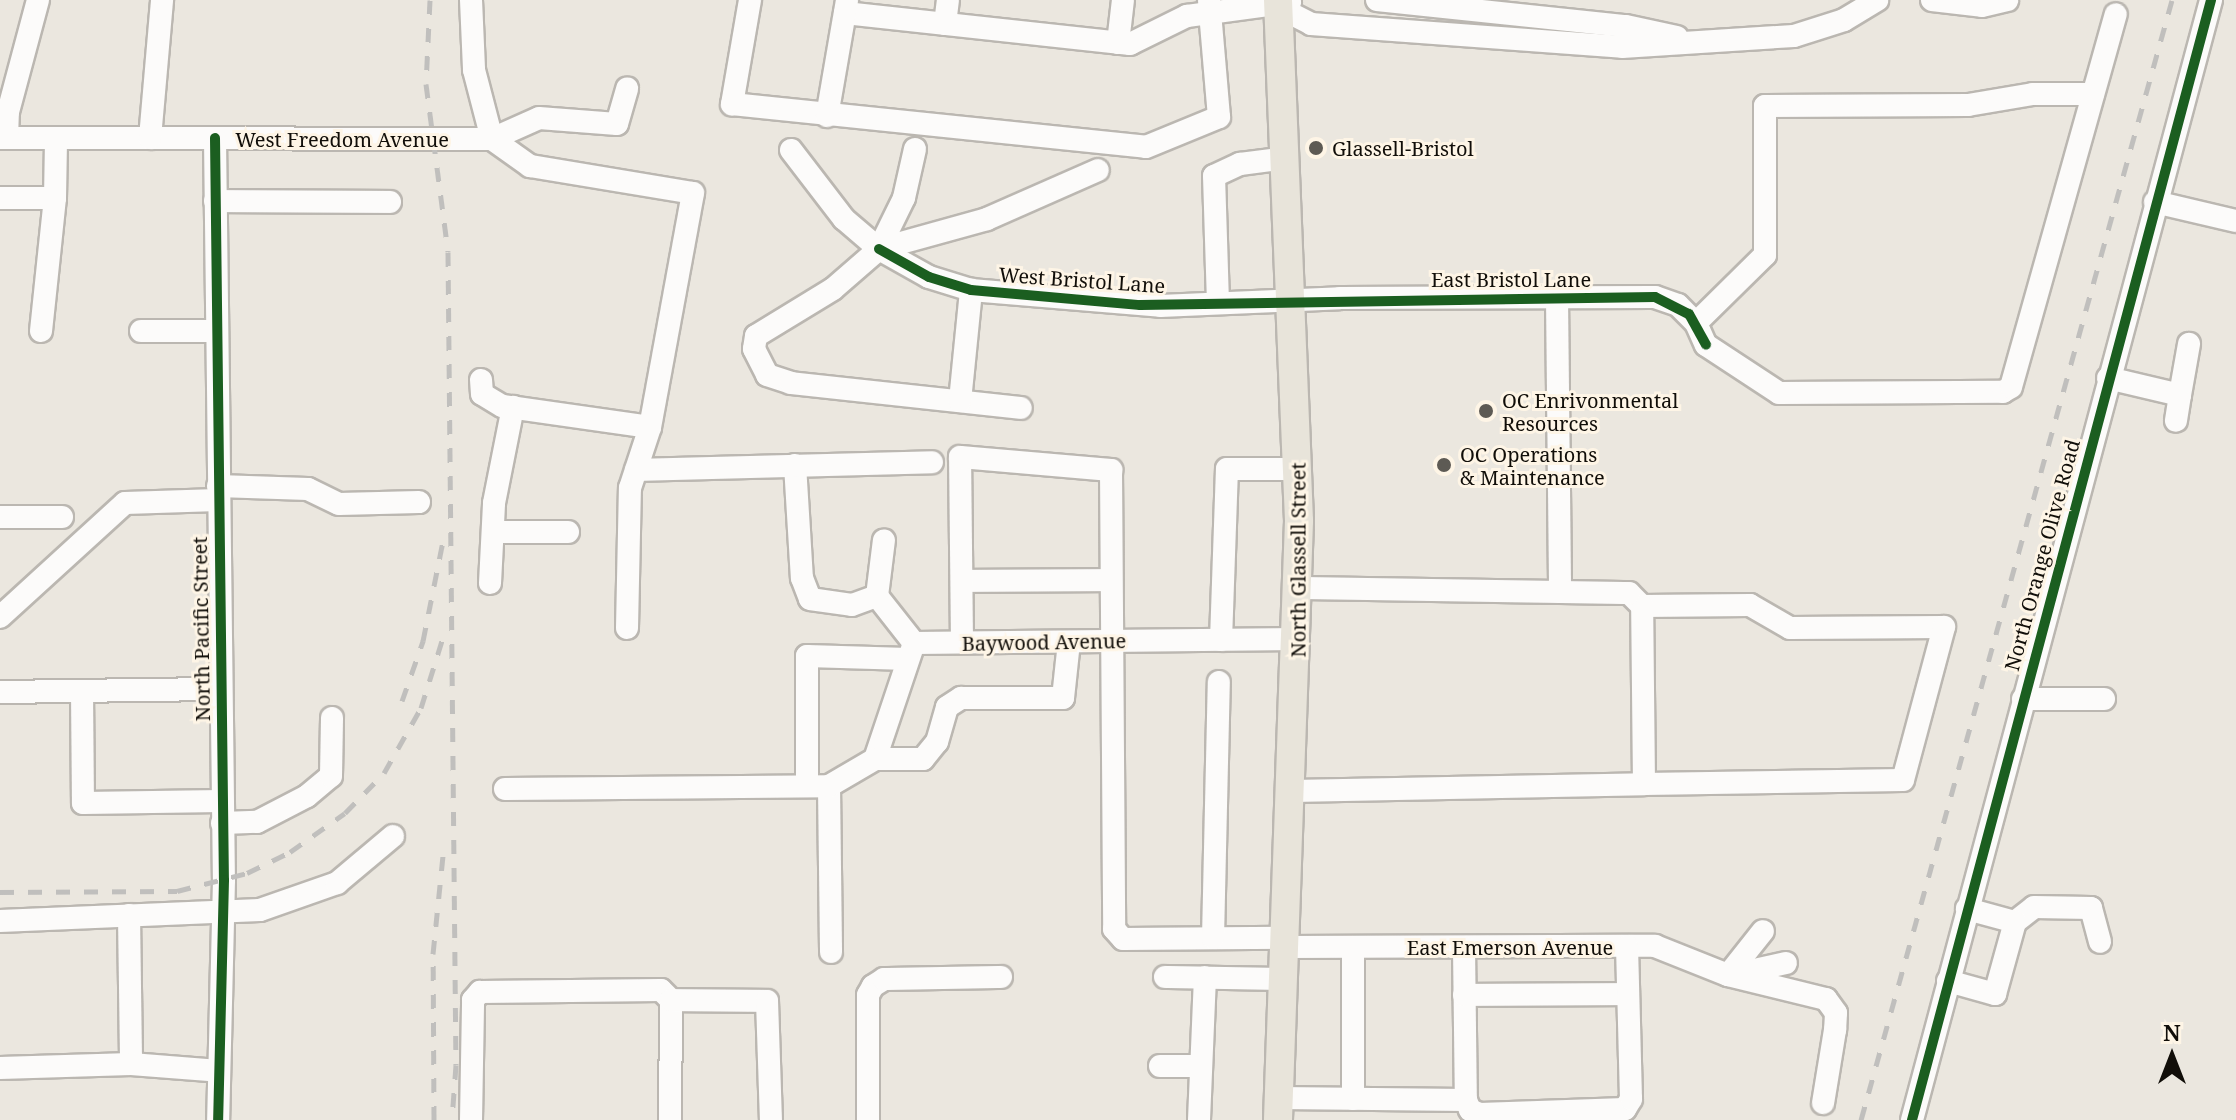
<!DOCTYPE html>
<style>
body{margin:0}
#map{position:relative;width:2236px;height:1120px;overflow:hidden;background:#ebe7df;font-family:"Noto Serif",serif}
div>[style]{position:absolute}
.roads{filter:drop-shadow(2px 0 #bbb7b1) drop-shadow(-2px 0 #bbb7b1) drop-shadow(0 2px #bbb7b1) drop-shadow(0 -2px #bbb7b1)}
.minor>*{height:22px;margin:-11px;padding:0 11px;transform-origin:11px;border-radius:11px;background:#fcfbfa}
.major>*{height:28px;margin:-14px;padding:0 14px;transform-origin:14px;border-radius:14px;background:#e8e4da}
.rail>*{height:5px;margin-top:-2.5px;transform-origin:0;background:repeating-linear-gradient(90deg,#c0bfbd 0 14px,transparent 0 28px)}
.cycleway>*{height:10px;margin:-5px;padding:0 5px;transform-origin:5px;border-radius:5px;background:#1b5e20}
.dots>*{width:22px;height:22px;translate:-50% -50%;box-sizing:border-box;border:4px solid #fef5e6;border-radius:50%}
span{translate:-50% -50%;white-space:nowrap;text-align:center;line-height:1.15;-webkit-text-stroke:6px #fef5e6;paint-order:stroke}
.street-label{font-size:20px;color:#110e09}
.poi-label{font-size:20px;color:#110e09}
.left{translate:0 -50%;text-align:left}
.north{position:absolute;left:2132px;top:1016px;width:80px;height:80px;-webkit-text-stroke:6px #fef5e6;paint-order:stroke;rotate:0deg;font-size:22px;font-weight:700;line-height:32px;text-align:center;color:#110e09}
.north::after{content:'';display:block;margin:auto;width:28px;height:36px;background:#110e09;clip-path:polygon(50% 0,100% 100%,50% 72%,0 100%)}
</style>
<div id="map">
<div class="roads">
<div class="minor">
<div style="left:471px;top:0;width:70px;rotate:87.5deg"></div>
<div style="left:474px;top:70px;width:71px;rotate:75.4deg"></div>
<div style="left:492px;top:139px;width:47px;rotate:35.4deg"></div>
<div style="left:530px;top:166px;width:165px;rotate:9.4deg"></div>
<div style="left:693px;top:193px;width:238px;rotate:100.4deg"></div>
<div style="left:650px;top:427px;width:149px;rotate:-171.9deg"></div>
<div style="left:502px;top:406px;width:23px;rotate:-149deg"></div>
<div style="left:482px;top:394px;width:14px;rotate:-94deg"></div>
<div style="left:750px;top:0;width:106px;rotate:99.8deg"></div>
<div style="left:732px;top:104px;width:416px;rotate:5.9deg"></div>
<div style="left:1146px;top:147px;width:79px;rotate:-22.3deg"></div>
<div style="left:1219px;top:117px;width:117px;rotate:-94.9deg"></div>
<div style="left:1377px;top:0;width:250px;rotate:6deg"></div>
<div style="left:1626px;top:26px;width:52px;rotate:12.2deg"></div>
<div style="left:1932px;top:0;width:50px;rotate:6.8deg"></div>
<div style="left:1982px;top:6px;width:26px;rotate:-13deg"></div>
<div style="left:1278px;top:7px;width:37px;rotate:27deg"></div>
<div style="left:1311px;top:24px;width:312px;rotate:4.2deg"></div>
<div style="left:1622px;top:47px;width:172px;rotate:-3.7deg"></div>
<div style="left:1794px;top:36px;width:52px;rotate:-17.7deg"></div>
<div style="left:1844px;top:20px;width:39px;rotate:-31deg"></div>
<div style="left:845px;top:13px;width:287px;rotate:6.2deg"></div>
<div style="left:1130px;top:44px;width:64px;rotate:-26.2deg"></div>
<div style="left:1187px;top:16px;width:104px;rotate:-7.7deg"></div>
<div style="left:945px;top:24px;width:24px;rotate:-83deg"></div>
<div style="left:1118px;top:43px;width:43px;rotate:-83.4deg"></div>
<div style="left:827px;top:116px;width:118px;rotate:-80.2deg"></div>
<div style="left:0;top:138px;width:492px;rotate:0.1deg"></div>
<div style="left:492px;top:139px;width:51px;rotate:-24.1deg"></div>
<div style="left:539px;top:118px;width:78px;rotate:4.4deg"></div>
<div style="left:617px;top:124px;width:37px;rotate:-74deg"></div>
<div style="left:7px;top:138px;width:26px;rotate:-88deg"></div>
<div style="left:8px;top:112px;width:116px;rotate:-75deg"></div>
<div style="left:150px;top:138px;width:139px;rotate:-85deg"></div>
<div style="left:215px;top:138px;width:742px;rotate:89.31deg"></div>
<div style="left:224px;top:880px;width:240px;rotate:91.4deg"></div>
<div style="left:915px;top:149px;width:50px;rotate:102.7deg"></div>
<div style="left:904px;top:198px;width:57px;rotate:116.1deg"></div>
<div style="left:879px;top:249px;width:61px;rotate:139deg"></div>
<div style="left:833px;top:289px;width:90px;rotate:148.6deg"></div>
<div style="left:756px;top:336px;width:13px;rotate:99deg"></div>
<div style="left:754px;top:349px;width:29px;rotate:63deg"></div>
<div style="left:767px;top:375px;width:25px;rotate:18deg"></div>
<div style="left:791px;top:383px;width:231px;rotate:6.2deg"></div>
<div style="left:791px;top:150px;width:87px;rotate:52.5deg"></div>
<div style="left:844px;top:219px;width:46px;rotate:40.6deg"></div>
<div style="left:879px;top:249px;width:57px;rotate:29.2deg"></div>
<div style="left:929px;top:277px;width:44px;rotate:17.2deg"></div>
<div style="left:971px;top:290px;width:190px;rotate:4.8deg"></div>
<div style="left:1160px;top:306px;width:180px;rotate:-2.5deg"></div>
<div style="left:1340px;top:298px;width:315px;rotate:-0.2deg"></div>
<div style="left:1655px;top:297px;width:24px;rotate:19deg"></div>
<div style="left:1678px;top:305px;width:25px;rotate:45deg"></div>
<div style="left:1696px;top:323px;width:24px;rotate:66deg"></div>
<div style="left:1706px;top:345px;width:87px;rotate:33.3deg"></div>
<div style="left:1779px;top:393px;width:224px;rotate:-0.3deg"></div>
<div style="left:2003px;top:392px;width:9px;rotate:-32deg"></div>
<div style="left:2011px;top:387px;width:387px;rotate:-74.3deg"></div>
<div style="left:0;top:198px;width:55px"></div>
<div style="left:55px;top:198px;width:60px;rotate:-89deg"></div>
<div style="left:215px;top:201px;width:175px;rotate:0.3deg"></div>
<div style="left:2155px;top:202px;width:83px;rotate:13.2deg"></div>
<div style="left:879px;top:249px;width:112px;rotate:-15.5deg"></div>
<div style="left:987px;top:219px;width:121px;rotate:-23.8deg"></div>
<div style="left:1557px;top:297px;width:295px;rotate:89.4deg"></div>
<div style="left:1218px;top:303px;width:127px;rotate:-91.8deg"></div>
<div style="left:1214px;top:176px;width:29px;rotate:-25deg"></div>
<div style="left:1240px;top:164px;width:46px;rotate:-7.4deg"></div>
<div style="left:1696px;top:323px;width:97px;rotate:-44.6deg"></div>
<div style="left:1765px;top:255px;width:149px;rotate:-90deg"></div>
<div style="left:1765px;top:106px;width:203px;rotate:-0.3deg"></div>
<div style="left:1968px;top:105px;width:66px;rotate:-9.6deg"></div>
<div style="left:2033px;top:94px;width:60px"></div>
<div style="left:41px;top:331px;width:134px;rotate:-84deg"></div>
<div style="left:141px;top:331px;width:75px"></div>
<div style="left:2108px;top:378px;width:74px;rotate:13.3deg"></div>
<div style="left:2180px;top:395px;width:26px;rotate:99deg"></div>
<div style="left:2180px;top:395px;width:52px;rotate:-80deg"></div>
<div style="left:960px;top:401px;width:112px;rotate:-84.3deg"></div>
<div style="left:795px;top:465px;width:113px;rotate:86.5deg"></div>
<div style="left:802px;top:578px;width:22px;rotate:69deg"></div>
<div style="left:810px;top:599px;width:42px;rotate:8.1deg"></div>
<div style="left:852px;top:605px;width:27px;rotate:-20deg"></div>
<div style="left:877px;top:596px;width:56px;rotate:-82.9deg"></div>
<div style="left:636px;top:470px;width:296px;rotate:-1.5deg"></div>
<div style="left:218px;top:486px;width:90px;rotate:1.9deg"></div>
<div style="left:308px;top:489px;width:34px;rotate:26deg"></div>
<div style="left:339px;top:504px;width:80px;rotate:-1.4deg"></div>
<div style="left:0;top:517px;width:62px"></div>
<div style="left:493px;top:532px;width:75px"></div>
<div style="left:962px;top:581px;width:149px;rotate:-0.4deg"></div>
<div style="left:490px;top:583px;width:80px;rotate:-87.1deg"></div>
<div style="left:494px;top:503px;width:98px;rotate:-78.8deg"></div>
<div style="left:877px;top:596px;width:60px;rotate:51.8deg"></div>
<div style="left:1642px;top:606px;width:108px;rotate:-0.5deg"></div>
<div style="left:1750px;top:605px;width:46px;rotate:29.9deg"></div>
<div style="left:1790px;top:628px;width:154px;rotate:-0.4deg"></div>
<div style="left:1944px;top:627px;width:158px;rotate:105deg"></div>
<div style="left:1903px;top:780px;width:259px;rotate:179.1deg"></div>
<div style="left:0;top:617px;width:169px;rotate:-42.4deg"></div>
<div style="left:125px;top:503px;width:93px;rotate:-1.8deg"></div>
<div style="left:627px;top:628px;width:140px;rotate:-88.8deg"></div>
<div style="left:630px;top:488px;width:64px;rotate:-71.8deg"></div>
<div style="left:1221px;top:640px;width:171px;rotate:-88deg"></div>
<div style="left:1227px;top:469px;width:71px"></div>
<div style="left:962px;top:642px;width:185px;rotate:-90.6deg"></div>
<div style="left:960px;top:457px;width:152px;rotate:4.9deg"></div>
<div style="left:1111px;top:470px;width:459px;rotate:89.6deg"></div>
<div style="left:1114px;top:929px;width:13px;rotate:48deg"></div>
<div style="left:1123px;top:939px;width:163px;rotate:-0.4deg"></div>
<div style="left:82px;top:691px;width:112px;rotate:89.5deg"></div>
<div style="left:83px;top:803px;width:139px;rotate:-0.8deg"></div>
<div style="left:0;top:692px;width:219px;rotate:-0.8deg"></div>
<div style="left:2023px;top:699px;width:81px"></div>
<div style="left:875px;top:759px;width:122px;rotate:-71.4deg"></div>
<div style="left:914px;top:643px;width:384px;rotate:-0.6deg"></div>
<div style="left:807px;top:786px;width:130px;rotate:-90deg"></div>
<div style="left:807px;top:656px;width:101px;rotate:1.7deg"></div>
<div style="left:829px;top:786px;width:166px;rotate:89.3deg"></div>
<div style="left:505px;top:789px;width:324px;rotate:-0.5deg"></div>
<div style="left:829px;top:786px;width:53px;rotate:-30.4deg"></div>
<div style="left:875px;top:759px;width:48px"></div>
<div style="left:923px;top:759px;width:22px;rotate:-51deg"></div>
<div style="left:937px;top:742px;width:36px;rotate:-74deg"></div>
<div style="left:947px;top:707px;width:17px;rotate:-33deg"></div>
<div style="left:961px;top:698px;width:102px"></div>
<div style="left:1063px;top:698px;width:56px;rotate:-83.9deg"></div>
<div style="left:1292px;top:791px;width:352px;rotate:-1.1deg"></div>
<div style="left:1644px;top:784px;width:178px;rotate:-90.6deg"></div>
<div style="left:1642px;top:606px;width:18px;rotate:-135deg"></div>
<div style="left:1629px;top:593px;width:331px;rotate:-179.1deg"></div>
<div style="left:222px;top:823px;width:35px;rotate:-2deg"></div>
<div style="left:257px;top:822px;width:56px;rotate:-27.5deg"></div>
<div style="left:307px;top:796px;width:31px;rotate:-40deg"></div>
<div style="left:331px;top:776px;width:58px;rotate:-89deg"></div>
<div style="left:129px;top:915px;width:149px;rotate:89.2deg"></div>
<div style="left:0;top:921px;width:260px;rotate:-2.4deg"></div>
<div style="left:260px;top:910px;width:82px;rotate:-19.3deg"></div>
<div style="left:337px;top:883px;width:73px;rotate:-40deg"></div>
<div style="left:2015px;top:922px;width:24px;rotate:-38deg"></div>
<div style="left:2034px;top:907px;width:57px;rotate:1deg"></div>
<div style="left:2091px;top:908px;width:35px;rotate:75deg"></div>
<div style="left:1213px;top:938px;width:256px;rotate:-88.7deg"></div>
<div style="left:1286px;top:947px;width:369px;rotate:-0.2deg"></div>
<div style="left:1655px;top:946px;width:79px;rotate:21.7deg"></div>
<div style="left:1728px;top:975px;width:101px;rotate:13.8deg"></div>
<div style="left:1826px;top:999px;width:17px;rotate:54deg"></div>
<div style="left:1836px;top:1013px;width:17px;rotate:93deg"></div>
<div style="left:1835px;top:1030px;width:74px;rotate:99.3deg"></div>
<div style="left:1353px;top:947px;width:152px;rotate:90deg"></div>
<div style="left:1464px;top:947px;width:153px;rotate:89.3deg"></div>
<div style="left:1741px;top:973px;width:46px;rotate:-12.5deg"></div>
<div style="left:1728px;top:975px;width:56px;rotate:-51.5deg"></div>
<div style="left:1165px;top:977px;width:120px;rotate:1deg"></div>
<div style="left:1948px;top:981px;width:49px;rotate:15.5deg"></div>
<div style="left:1995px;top:994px;width:75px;rotate:-74.5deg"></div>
<div style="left:2015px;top:922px;width:50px;rotate:-164.8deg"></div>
<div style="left:1464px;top:995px;width:164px;rotate:-0.3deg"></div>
<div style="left:1160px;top:1066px;width:41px"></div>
<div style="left:0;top:1068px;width:131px;rotate:-1.7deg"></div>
<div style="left:131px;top:1064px;width:88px;rotate:4.5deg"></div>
<div style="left:1279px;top:1098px;width:187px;rotate:0.6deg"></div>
<div style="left:1466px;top:1100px;width:11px;rotate:68deg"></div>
<div style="left:1470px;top:1110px;width:11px;rotate:22deg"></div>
<div style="left:1480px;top:1114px;width:145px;rotate:-2deg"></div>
<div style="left:1625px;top:1109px;width:12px;rotate:-59deg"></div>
<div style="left:1631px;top:1099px;width:153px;rotate:-91.5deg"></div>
<div style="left:471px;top:1120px;width:120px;rotate:-89deg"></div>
<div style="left:473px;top:1000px;width:11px;rotate:-49deg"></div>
<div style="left:480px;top:992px;width:181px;rotate:-0.6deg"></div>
<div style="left:661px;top:990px;width:14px;rotate:45deg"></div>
<div style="left:670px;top:1120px;width:120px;rotate:-89.5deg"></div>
<div style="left:671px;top:1000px;width:96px;rotate:0.6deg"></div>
<div style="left:767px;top:1001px;width:119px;rotate:88.1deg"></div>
<div style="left:868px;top:1120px;width:125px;rotate:-90deg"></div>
<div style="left:868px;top:995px;width:10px;rotate:-61deg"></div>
<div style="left:873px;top:986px;width:13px;rotate:-32deg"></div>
<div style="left:884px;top:979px;width:117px;rotate:-1deg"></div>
<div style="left:1199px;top:1120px;width:143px;rotate:-87.6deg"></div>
<div style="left:1912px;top:1120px;width:1159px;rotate:-75.05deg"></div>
</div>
<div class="major">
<div style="left:1278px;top:0;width:521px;rotate:87.69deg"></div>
<div style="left:1299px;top:521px;width:599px;rotate:92.01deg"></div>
</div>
</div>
<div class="rail">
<div style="left:430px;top:0;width:84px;rotate:92.7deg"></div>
<div style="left:426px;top:84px;width:169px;rotate:82.5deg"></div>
<div style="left:448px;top:252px;width:813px;rotate:89.44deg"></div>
<div style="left:456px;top:1065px;width:55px;rotate:94.2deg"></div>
<div style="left:402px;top:701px;width:64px;rotate:-70.7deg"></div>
<div style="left:423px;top:641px;width:102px;rotate:-78.7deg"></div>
<div style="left:0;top:892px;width:177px;rotate:-0.3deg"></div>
<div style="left:177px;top:891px;width:72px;rotate:-14.4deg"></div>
<div style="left:247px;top:873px;width:48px;rotate:-26deg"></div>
<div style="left:290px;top:852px;width:67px;rotate:-35.3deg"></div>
<div style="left:345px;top:813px;width:56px;rotate:-45.7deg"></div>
<div style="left:384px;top:773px;width:75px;rotate:-60.4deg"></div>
<div style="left:421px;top:708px;width:77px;rotate:-72.7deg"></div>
<div style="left:434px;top:1120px;width:166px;rotate:-90.3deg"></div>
<div style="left:433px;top:954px;width:110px;rotate:-84.2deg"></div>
<div style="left:1861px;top:1120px;width:1162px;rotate:-74.48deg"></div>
</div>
<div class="cycleway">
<div style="left:215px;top:138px;width:742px;rotate:89.31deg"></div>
<div style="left:224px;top:880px;width:240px;rotate:91.4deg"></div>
<div style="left:879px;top:249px;width:57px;rotate:29.2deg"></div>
<div style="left:929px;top:277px;width:44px;rotate:17.2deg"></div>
<div style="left:971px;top:290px;width:170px;rotate:5.1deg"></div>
<div style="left:1140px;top:305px;width:515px;rotate:-0.89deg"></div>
<div style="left:1655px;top:297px;width:38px;rotate:27deg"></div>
<div style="left:1689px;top:314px;width:35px;rotate:61deg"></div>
<div style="left:1912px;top:1120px;width:1159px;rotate:-75.05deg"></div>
</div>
<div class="dots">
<div style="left:1316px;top:148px;background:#5d5a54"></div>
<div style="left:1486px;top:411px;background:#5d5a54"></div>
<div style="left:1444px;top:465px;background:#5d5a54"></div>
</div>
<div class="street-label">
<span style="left:342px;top:139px">West Freedom Avenue</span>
<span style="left:1511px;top:279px">East Bristol Lane</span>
<span style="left:1082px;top:280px;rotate:4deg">West Bristol Lane</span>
<span style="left:2042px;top:555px;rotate:-75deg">North Orange Olive Road</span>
<span style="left:1298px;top:560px;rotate:-90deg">North Glassell Street</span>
<span style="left:201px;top:629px;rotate:-91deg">North Pacific Street</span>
<span style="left:1044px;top:642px;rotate:-1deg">Baywood Avenue</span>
<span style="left:1510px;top:947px">East Emerson Avenue</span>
</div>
<div class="poi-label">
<span class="left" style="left:1332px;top:148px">Glassell-Bristol</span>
<span class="left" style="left:1502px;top:412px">OC Enrivonmental<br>Resources</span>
<span class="left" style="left:1460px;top:466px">OC Operations<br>&amp; Maintenance</span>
</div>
<div class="north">N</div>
</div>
